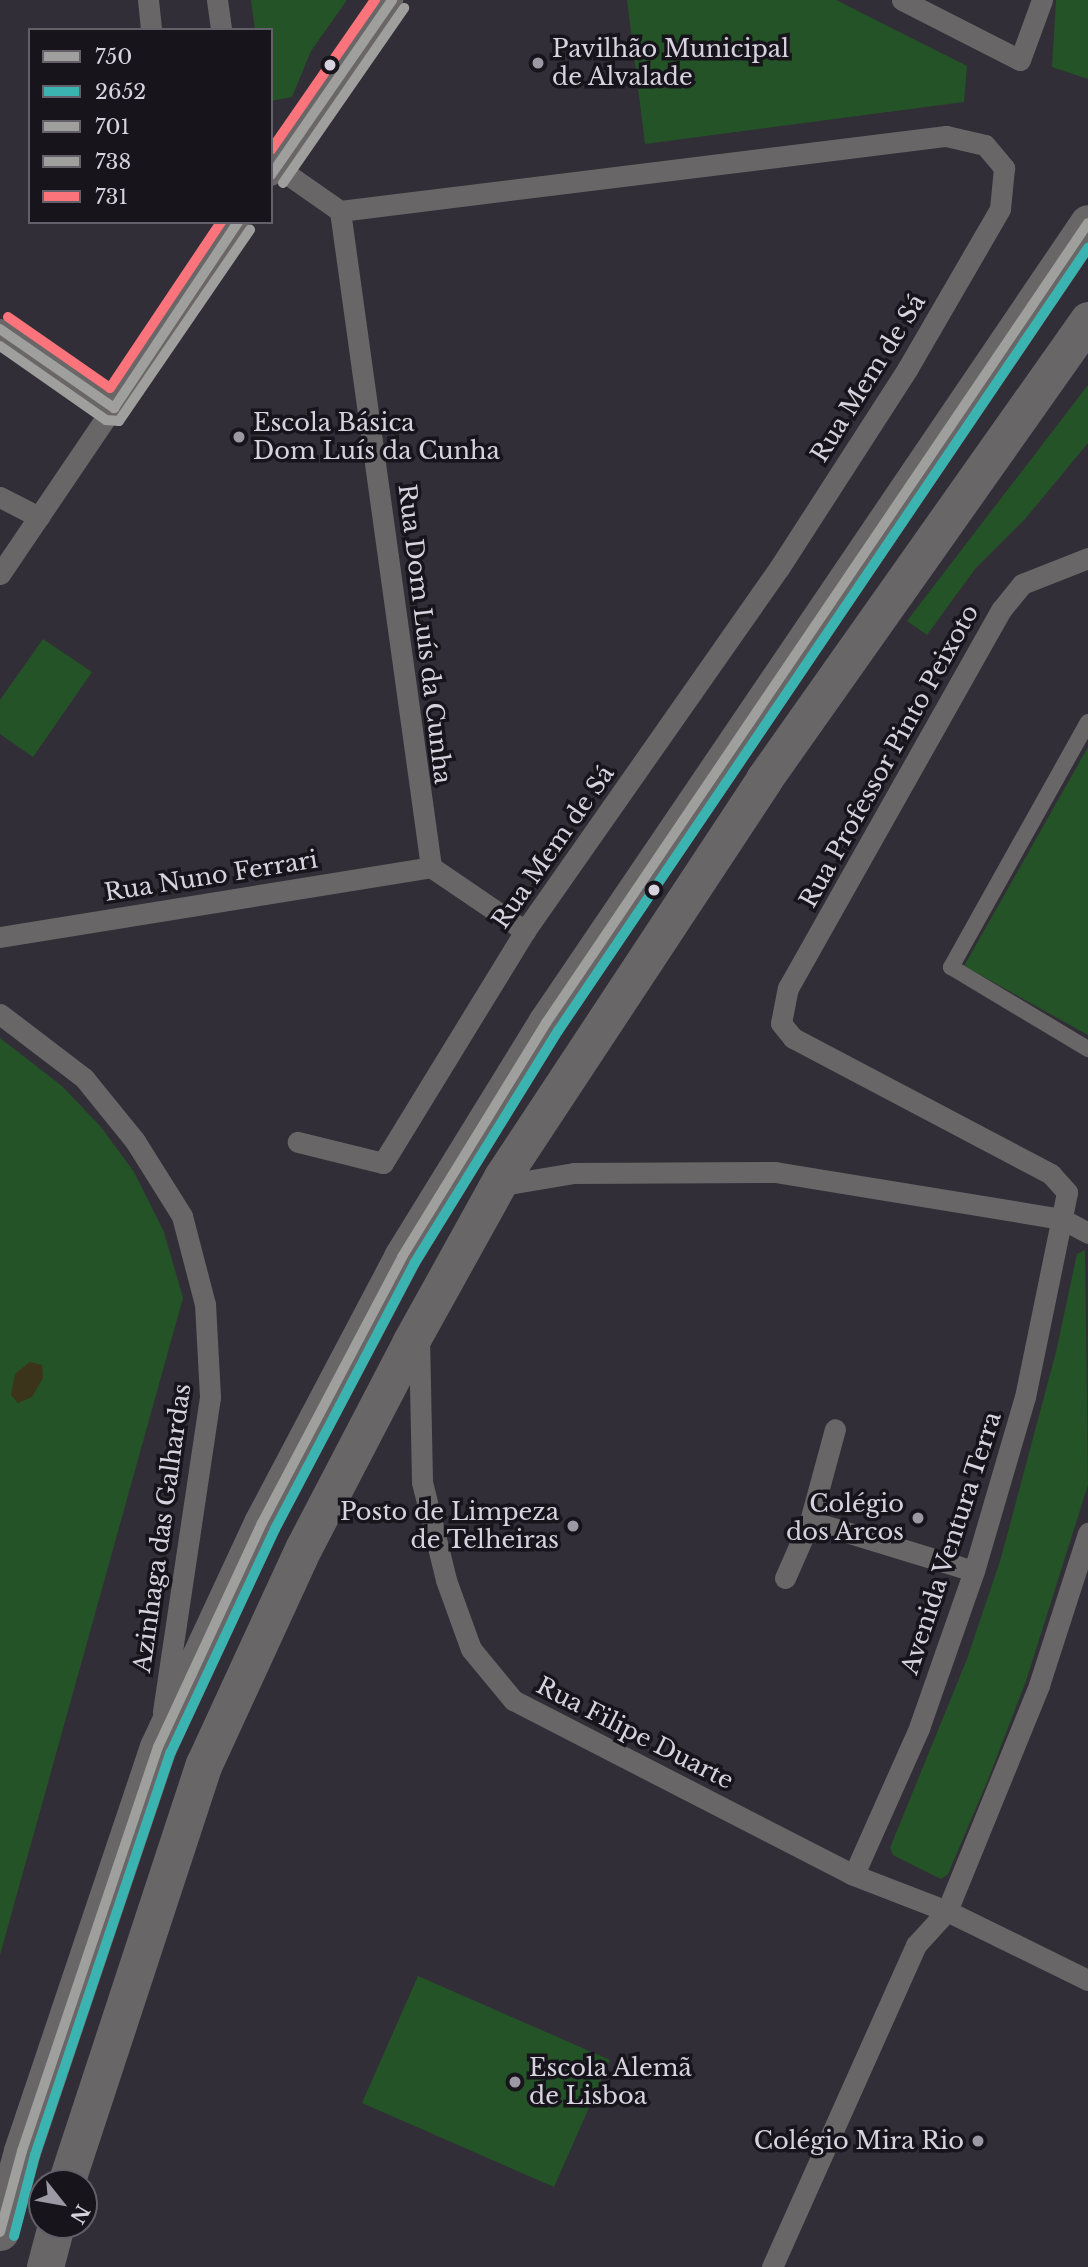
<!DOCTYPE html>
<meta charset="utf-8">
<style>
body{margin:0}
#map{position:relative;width:1088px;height:2267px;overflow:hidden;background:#322e37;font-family:"Libre Baskerville",serif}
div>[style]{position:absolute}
.green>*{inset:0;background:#245327}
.sand>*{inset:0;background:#3c341a}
.pedestrian>*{height:16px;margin:-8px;padding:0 8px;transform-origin:8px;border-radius:8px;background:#696667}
.minor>*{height:21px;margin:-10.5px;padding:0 10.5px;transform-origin:10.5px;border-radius:10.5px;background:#696667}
.trunk>*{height:37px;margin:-18.5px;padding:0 18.5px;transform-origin:18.5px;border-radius:18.5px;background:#696668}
.bus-1>*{height:10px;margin:-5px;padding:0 5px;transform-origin:5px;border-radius:5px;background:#9f9f9e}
.bus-2>*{height:10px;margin:-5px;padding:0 5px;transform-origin:5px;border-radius:5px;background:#3ab3b1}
.bus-3>*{height:10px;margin:-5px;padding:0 5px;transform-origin:5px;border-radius:5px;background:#9f9f9e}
.bus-4>*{height:10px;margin:-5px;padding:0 5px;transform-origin:5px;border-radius:5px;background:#9f9f9e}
.bus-5>*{height:10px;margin:-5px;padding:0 5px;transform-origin:5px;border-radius:5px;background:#fc747b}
.dots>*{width:19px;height:19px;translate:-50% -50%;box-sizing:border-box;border:4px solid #17141c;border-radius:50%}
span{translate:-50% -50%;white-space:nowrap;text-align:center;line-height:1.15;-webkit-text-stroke:7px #17141c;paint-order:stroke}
.poi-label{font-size:24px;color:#d7d3de}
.left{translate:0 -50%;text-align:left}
.right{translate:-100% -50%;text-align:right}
.street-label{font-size:24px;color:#d7d3de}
.legend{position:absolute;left:28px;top:28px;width:245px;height:196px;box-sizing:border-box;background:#17141c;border:2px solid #64606a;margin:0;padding:9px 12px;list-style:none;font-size:21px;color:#d7d3de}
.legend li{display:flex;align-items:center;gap:14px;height:35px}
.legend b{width:35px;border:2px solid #64606a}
.north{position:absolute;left:28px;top:2169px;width:70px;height:70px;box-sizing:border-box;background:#17141c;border:2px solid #64606a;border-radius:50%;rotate:121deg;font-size:19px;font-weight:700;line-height:28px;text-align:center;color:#d7d3de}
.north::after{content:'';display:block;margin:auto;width:24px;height:32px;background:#9d99a4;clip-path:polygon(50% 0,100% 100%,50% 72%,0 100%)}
</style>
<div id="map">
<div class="green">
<div style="clip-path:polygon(251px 0,347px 0,311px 51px,292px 97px,271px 101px,271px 30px,255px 30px)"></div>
<div style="clip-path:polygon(627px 0,836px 0,967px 66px,964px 102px,645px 144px)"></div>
<div style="clip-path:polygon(1056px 0,1088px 0,1088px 79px,1052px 67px)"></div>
<div style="clip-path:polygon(1088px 385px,1088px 443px,1025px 519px,975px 569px,927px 635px,907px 621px)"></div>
<div style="clip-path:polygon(43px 639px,92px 672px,33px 757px,0 734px,0 700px)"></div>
<div style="clip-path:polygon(1088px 747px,1088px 1035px,964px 966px)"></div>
<div style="clip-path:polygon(0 1038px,62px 1086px,101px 1127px,134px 1172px,164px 1232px,183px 1298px,0 1955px)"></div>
<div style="clip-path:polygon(1085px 1250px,1088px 1485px,1026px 1681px,987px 1782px,948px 1874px,941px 1879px,893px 1855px,890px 1848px,967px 1659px,1001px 1558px,1056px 1352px,1077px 1254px)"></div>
<div style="clip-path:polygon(418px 1976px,610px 2060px,554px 2187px,362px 2103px)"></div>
</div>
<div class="sand">
<div style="clip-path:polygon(30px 1362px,42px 1365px,43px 1378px,32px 1397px,18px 1403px,11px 1395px,15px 1374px)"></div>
</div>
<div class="pedestrian">
<div style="left:1088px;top:722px;width:281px;rotate:119.2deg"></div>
<div style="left:951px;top:967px;width:160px;rotate:30.9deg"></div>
</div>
<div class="minor">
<div style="left:148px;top:0;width:30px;rotate:84deg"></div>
<div style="left:217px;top:0;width:30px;rotate:82deg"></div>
<div style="left:902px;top:0;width:132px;rotate:27deg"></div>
<div style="left:1020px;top:60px;width:64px;rotate:-69.9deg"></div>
<div style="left:277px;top:167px;width:77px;rotate:34.9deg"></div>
<div style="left:340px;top:211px;width:611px;rotate:-7.06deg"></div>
<div style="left:946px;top:136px;width:40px;rotate:13deg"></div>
<div style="left:985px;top:145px;width:30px;rotate:50deg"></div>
<div style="left:1004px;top:168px;width:41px;rotate:95.6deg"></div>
<div style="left:1000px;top:209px;width:184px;rotate:120.1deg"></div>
<div style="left:908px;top:368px;width:238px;rotate:122.8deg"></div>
<div style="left:779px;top:568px;width:443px;rotate:125deg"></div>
<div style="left:525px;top:931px;width:272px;rotate:121.5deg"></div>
<div style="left:383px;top:1163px;width:88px;rotate:-166.1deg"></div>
<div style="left:271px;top:175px;width:213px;rotate:-55.3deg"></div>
<div style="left:340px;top:211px;width:662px;rotate:82.1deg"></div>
<div style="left:431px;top:867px;width:114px;rotate:34.2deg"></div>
<div style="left:0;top:329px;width:139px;rotate:34.7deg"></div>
<div style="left:0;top:497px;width:44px;rotate:27.1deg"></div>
<div style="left:0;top:574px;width:425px;rotate:-55.9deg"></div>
<div style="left:0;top:937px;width:437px;rotate:-9.2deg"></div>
<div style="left:0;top:1014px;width:106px;rotate:37.3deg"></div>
<div style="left:84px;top:1078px;width:81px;rotate:51deg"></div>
<div style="left:135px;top:1141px;width:89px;rotate:57.9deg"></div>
<div style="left:182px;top:1216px;width:91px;rotate:75.4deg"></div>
<div style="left:205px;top:1304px;width:93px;rotate:86.9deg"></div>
<div style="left:210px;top:1397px;width:318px;rotate:98.5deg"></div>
<div style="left:497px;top:1186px;width:78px;rotate:-9.6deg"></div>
<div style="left:574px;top:1173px;width:201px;rotate:-0.3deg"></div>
<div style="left:775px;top:1172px;width:291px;rotate:9.3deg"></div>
<div style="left:1062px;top:1219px;width:30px;rotate:28deg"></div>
<div style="left:419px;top:1337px;width:145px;rotate:88.8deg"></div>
<div style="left:422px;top:1482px;width:101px;rotate:76.2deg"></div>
<div style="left:446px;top:1580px;width:73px;rotate:70.1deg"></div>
<div style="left:471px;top:1649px;width:66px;rotate:50.5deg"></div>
<div style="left:513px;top:1700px;width:380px;rotate:27.2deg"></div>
<div style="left:851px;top:1874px;width:103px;rotate:21.1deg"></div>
<div style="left:947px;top:1911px;width:157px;rotate:26.1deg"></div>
<div style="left:810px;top:1521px;width:171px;rotate:17deg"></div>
<div style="left:785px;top:1578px;width:62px;rotate:-66.3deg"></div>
<div style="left:810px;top:1521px;width:95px;rotate:-74.8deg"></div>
<div style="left:855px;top:1872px;width:158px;rotate:-66deg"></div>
<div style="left:919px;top:1728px;width:166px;rotate:-70.7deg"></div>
<div style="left:974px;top:1571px;width:181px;rotate:-73.7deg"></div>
<div style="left:1025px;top:1397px;width:209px;rotate:-78.4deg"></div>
<div style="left:1067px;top:1192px;width:24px;rotate:-132deg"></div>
<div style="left:1051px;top:1174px;width:292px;rotate:-152.2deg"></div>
<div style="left:793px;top:1038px;width:19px;rotate:-129deg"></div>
<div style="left:781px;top:1023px;width:36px;rotate:-79deg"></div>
<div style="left:788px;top:988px;width:434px;rotate:-60.6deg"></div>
<div style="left:1001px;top:610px;width:33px;rotate:-51deg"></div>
<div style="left:1022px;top:584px;width:71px;rotate:-21.5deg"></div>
<div style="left:772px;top:2267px;width:353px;rotate:-65.9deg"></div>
<div style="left:916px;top:1945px;width:46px;rotate:-47.6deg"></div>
<div style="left:947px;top:1911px;width:244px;rotate:-67.8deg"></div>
<div style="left:1039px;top:1685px;width:160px;rotate:-72.1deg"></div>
</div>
<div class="trunk">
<div style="left:66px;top:2183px;width:441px;rotate:-71.8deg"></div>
<div style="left:204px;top:1764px;width:239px;rotate:-65.3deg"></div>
<div style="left:304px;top:1547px;width:230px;rotate:-62.5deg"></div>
<div style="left:410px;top:1343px;width:190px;rotate:-61deg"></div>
<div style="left:502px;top:1177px;width:476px;rotate:-56.6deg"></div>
<div style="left:764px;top:779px;width:562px;rotate:-54.78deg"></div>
<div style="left:0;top:2232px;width:84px;rotate:-74.8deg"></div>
<div style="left:22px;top:2151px;width:426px;rotate:-71.4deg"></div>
<div style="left:158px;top:1747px;width:247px;rotate:-65.1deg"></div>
<div style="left:262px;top:1523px;width:301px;rotate:-62.2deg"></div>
<div style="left:402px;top:1257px;width:275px;rotate:-58.4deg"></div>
<div style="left:546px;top:1023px;width:966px;rotate:-55.88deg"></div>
<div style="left:45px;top:2267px;width:43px;rotate:-75.3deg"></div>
</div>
<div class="bus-1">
<div style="left:0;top:2232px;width:84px;rotate:-74.8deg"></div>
<div style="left:22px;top:2151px;width:426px;rotate:-71.4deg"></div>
<div style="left:158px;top:1747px;width:247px;rotate:-65.1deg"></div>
<div style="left:262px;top:1523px;width:301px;rotate:-62.2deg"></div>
<div style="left:402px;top:1257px;width:275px;rotate:-58.4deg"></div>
<div style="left:546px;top:1023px;width:966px;rotate:-55.88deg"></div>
</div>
<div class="bus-2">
<div style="left:14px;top:2236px;width:84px;rotate:-75.5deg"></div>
<div style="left:35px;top:2155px;width:425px;rotate:-71.4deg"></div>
<div style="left:171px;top:1752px;width:246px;rotate:-65deg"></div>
<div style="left:275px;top:1529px;width:299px;rotate:-62.3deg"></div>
<div style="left:414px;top:1264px;width:274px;rotate:-58.3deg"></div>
<div style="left:558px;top:1031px;width:946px;rotate:-55.91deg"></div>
</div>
<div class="bus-3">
<div style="left:271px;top:175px;width:213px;rotate:-55.3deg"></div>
<div style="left:0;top:329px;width:139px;rotate:34.7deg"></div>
<div style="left:114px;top:408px;width:224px;rotate:-56.3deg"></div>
</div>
<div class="bus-4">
<div style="left:283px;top:183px;width:213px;rotate:-55.3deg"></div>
<div style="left:0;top:346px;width:129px;rotate:34.9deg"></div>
<div style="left:106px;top:420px;width:13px;rotate:4deg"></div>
<div style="left:119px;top:421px;width:232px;rotate:-55.6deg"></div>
</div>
<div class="bus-5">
<div style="left:271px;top:150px;width:183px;rotate:-55.3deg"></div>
<div style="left:8px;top:317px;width:124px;rotate:34.8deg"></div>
<div style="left:110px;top:388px;width:200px;rotate:-56.2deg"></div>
</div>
<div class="dots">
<div style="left:538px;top:63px;background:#9d99a4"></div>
<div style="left:330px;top:65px;background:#d7d3de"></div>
<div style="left:239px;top:437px;background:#9d99a4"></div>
<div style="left:654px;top:890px;background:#d7d3de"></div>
<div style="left:918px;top:1518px;background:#9d99a4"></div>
<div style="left:573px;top:1526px;background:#9d99a4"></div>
<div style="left:515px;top:2082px;background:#9d99a4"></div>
<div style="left:978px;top:2141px;background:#9d99a4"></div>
</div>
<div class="poi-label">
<span class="left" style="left:552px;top:63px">Pavilhão Municipal<br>de Alvalade</span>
<span class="left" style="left:253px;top:437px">Escola Básica<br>Dom Luís da Cunha</span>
<span class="right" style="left:904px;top:1518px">Colégio<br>dos Arcos</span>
<span class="right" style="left:559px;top:1526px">Posto de Limpeza<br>de Telheiras</span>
<span class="left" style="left:529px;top:2082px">Escola Alemã<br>de Lisboa</span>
<span class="right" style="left:964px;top:2141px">Colégio Mira Rio</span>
</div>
<div class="street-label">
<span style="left:868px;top:378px;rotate:-58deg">Rua Mem de Sá</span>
<span style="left:425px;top:634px;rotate:83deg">Rua Dom Luís da Cunha</span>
<span style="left:889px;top:756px;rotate:-61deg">Rua Professor Pinto Peixoto</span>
<span style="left:553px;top:847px;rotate:-55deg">Rua Mem de Sá</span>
<span style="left:211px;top:876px;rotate:-9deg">Rua Nuno Ferrari</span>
<span style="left:162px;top:1528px;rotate:-82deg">Azinhaga das Galhardas</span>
<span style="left:951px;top:1543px;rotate:-72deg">Avenida Ventura Terra</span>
<span style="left:635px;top:1733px;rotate:27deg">Rua Filipe Duarte</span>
</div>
<ul class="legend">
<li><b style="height:9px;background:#9f9f9e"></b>750</li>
<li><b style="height:9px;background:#3ab3b1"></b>2652</li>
<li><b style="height:9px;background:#9f9f9e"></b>701</li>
<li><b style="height:9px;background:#9f9f9e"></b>738</li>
<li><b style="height:9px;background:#fc747b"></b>731</li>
</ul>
<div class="north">N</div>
</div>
